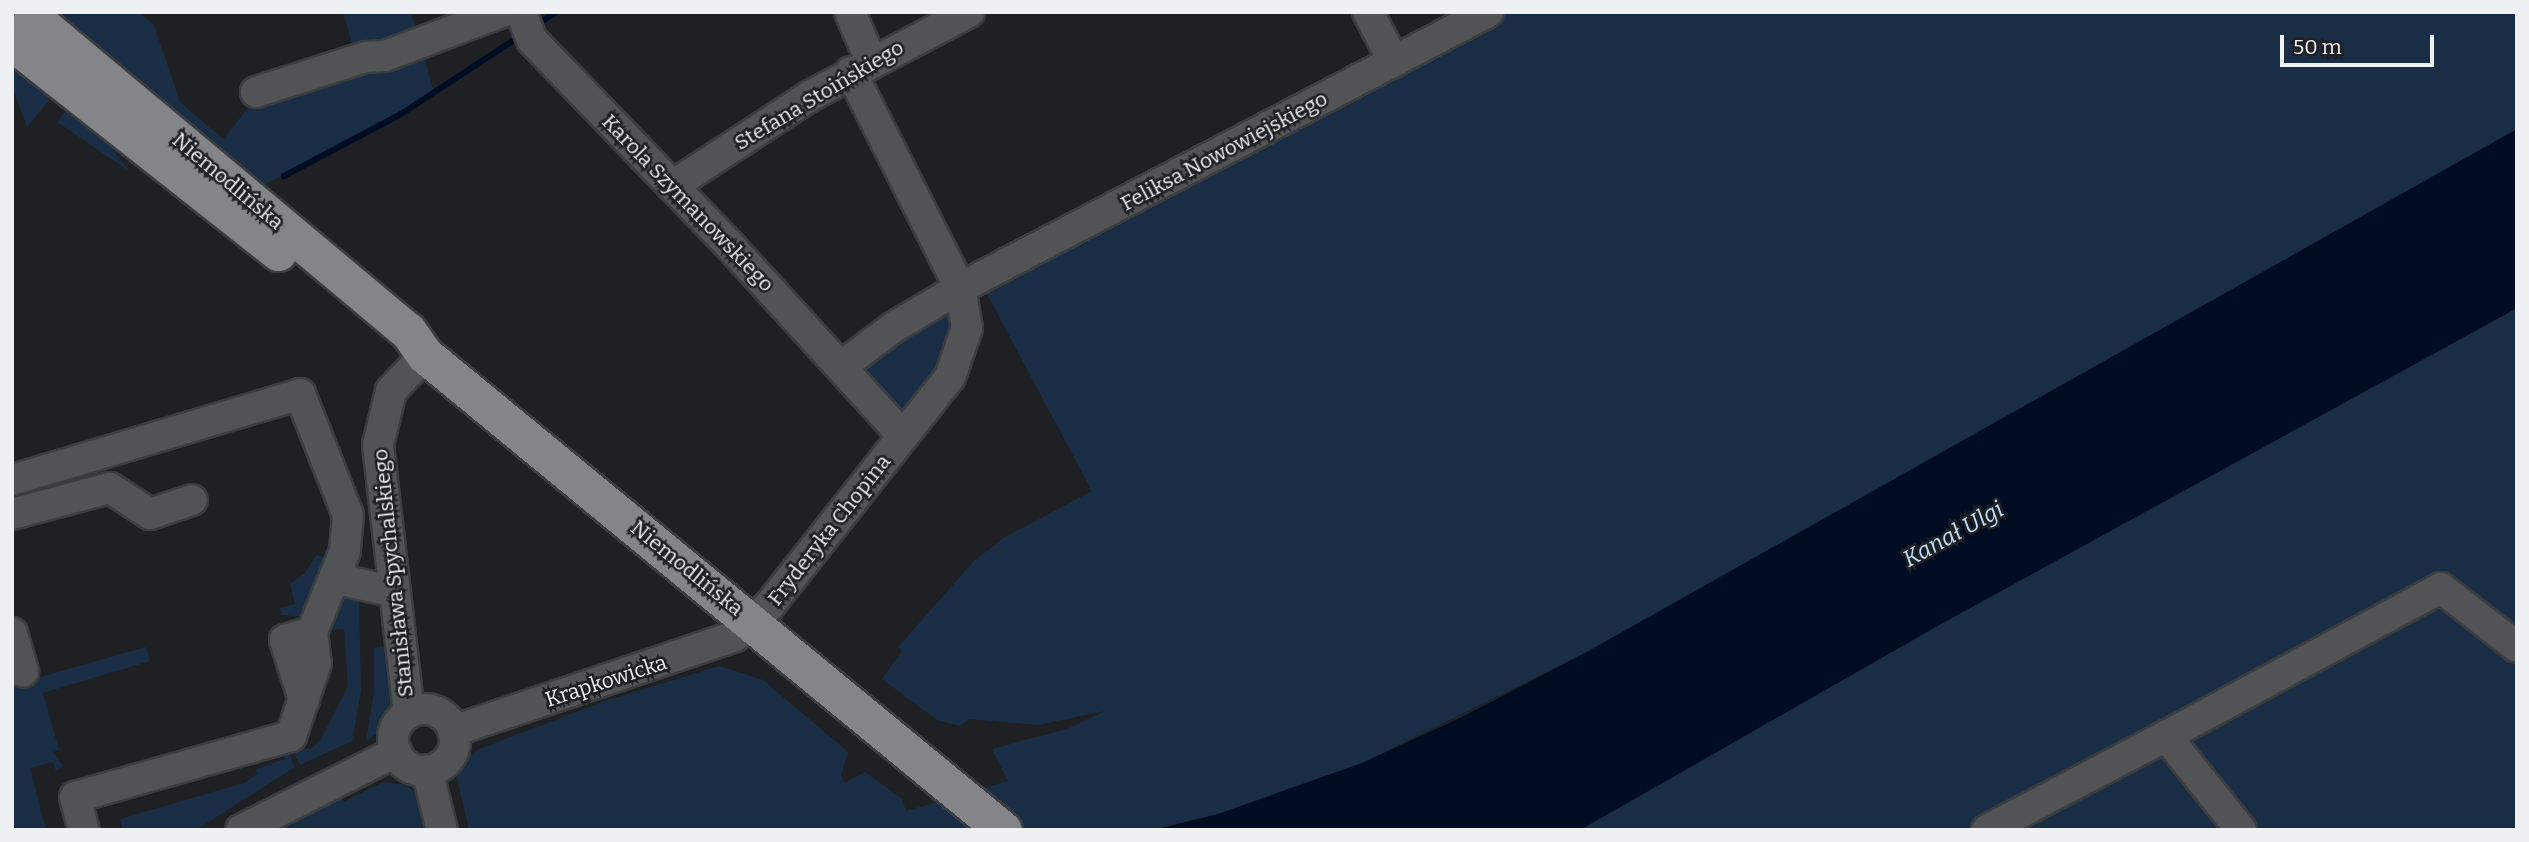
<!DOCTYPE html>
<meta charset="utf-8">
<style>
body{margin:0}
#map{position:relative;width:2529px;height:842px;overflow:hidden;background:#1e2023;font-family:Bitter,serif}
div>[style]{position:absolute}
.green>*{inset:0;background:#192e45}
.water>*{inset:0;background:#000c22}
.stream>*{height:6px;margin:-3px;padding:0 3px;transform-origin:3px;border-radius:3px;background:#000c22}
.roads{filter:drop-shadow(2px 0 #3b3d40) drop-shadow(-2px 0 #3b3d40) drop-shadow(0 2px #3b3d40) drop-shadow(0 -2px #3b3d40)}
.minor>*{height:30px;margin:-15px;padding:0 15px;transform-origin:15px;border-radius:15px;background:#525354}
.minor>.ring{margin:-15px;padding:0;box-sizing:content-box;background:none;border:30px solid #525354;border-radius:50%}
.major>*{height:37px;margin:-18.5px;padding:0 18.5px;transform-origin:18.5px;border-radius:18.5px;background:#838588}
span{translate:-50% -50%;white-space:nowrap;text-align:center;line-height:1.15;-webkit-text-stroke:5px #1e2023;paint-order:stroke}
.street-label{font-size:21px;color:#eef0f2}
.water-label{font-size:23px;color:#c2ddfb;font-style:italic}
.frame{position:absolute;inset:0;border:14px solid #eef0f2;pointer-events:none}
.scale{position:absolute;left:2280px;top:35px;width:154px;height:32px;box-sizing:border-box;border:4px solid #eef0f2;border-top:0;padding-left:9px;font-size:21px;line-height:24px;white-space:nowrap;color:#eef0f2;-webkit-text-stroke:5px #1e2023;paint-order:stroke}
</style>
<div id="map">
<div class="green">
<div style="clip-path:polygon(26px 12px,139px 12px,154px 25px,180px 102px,223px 139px,263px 90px,357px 60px,343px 12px,411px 12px,434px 92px,401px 114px,246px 194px)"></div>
<div style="clip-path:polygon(1488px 12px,2517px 12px,2517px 129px,1585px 653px,1362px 763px,1218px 814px,1153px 830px,469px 830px,457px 778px,465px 758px,479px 749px,605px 701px,719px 666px,763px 680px,848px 752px,841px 775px,844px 783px,865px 772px,902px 799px,906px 811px,1008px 781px,992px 749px,1067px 729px,1105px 711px,1038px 725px,969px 719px,960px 726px,937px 720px,882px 679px,902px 651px,898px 647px,974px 561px,1005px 537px,1092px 491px,979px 279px)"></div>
<div style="clip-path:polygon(12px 68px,50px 99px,27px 127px,12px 86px)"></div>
<div style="clip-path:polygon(66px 111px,110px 146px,129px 171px,57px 122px)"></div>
<div style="clip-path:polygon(960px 288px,967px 328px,903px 436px,842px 366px)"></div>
<div style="clip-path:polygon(2517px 308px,2517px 830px,1580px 830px,1941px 624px)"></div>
<div style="clip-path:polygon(316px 555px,328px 559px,304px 617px,282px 615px,280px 608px,295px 604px,290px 584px,305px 573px)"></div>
<div style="clip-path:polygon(359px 594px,361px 691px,352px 741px,300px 765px,292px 749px,311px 749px,320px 741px,348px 686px,344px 629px,332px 630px,338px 615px,332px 613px,341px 598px)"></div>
<div style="clip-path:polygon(385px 646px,393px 705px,386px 727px,366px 741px,374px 692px,374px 648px)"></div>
<div style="clip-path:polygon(146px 647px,150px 661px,43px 693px,59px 750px,53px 752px,63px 766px,56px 771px,53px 762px,30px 768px,46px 830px,12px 830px,12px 673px,16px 684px)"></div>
<div style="clip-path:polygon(287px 748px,295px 767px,196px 830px,123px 830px,120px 819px,244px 783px,257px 774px,256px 769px,285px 759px,282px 749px)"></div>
<div style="clip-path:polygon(334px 782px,343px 802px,383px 782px,406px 785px,420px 797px,429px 830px,241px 830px)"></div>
</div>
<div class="water">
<div style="clip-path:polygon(2517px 129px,2517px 308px,1941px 624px,1580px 830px,1153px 830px,1218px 814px,1362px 763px,1460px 718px,1585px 653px)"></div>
</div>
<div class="stream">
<div style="left:535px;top:26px;width:25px;rotate:-34deg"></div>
<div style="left:284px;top:176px;width:132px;rotate:-27.9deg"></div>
<div style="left:401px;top:114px;width:142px;rotate:-33.2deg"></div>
</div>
<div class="roads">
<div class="minor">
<div style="left:521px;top:12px;width:30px;rotate:69deg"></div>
<div style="left:532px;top:40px;width:290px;rotate:46.1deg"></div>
<div style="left:733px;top:249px;width:253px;rotate:47.7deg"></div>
<div style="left:850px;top:12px;width:53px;rotate:66.8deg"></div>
<div style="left:1368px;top:12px;width:56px;rotate:62.5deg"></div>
<div style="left:256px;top:92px;width:115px;rotate:-17.7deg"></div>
<div style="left:366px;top:57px;width:19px;rotate:-3deg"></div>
<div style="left:385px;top:56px;width:125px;rotate:-20.6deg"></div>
<div style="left:672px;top:186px;width:165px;rotate:-33.1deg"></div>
<div style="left:810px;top:96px;width:180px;rotate:-27.8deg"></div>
<div style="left:842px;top:366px;width:65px;rotate:-36.9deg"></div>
<div style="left:894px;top:327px;width:77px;rotate:-30.6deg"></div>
<div style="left:960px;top:288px;width:596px;rotate:-27.6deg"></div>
<div style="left:12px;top:480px;width:301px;rotate:-16.6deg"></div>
<div style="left:300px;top:394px;width:130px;rotate:68.4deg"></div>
<div style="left:348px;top:515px;width:36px;rotate:95deg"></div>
<div style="left:345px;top:551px;width:87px;rotate:112.2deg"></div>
<div style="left:312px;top:632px;width:31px;rotate:83deg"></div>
<div style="left:316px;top:663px;width:77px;rotate:108.9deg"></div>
<div style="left:291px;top:736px;width:224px;rotate:164.2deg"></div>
<div style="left:75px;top:797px;width:34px;rotate:75deg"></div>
<div style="left:12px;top:514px;width:101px;rotate:-14.9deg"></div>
<div style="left:110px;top:488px;width:48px;rotate:33deg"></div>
<div style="left:150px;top:514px;width:44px;rotate:-18.4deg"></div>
<div style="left:337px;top:579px;width:59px;rotate:12.6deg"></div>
<div style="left:12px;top:633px;width:40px;rotate:74deg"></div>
<div style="left:304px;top:700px;width:63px;rotate:-107.6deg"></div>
<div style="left:285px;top:640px;width:28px;rotate:-17deg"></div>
<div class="ring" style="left:393px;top:709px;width:32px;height:32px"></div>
<div style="left:409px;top:713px;width:270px;rotate:-96.6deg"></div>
<div style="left:378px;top:445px;width:56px;rotate:-76.5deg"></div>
<div style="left:391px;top:391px;width:50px;rotate:-46.6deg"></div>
<div style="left:453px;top:731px;width:298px;rotate:-18.6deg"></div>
<div style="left:735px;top:636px;width:45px;rotate:-41.4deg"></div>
<div style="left:769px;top:606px;width:292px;rotate:-51.7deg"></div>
<div style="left:950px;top:377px;width:52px;rotate:-70.9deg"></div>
<div style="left:967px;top:328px;width:41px;rotate:-99.9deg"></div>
<div style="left:960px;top:288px;width:242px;rotate:-116.8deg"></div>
<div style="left:2166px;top:736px;width:312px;rotate:-28.3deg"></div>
<div style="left:2441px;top:588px;width:96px;rotate:37.8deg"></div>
<div style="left:427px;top:770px;width:62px;rotate:76deg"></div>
<div style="left:241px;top:830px;width:174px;rotate:-26.7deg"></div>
<div style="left:1987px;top:830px;width:202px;rotate:-27.7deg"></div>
<div style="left:2166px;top:736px;width:120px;rotate:51.4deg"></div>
</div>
<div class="major">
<div style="left:26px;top:12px;width:498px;rotate:39.9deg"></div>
<div style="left:408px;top:331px;width:29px;rotate:55deg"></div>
<div style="left:425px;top:355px;width:748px;rotate:39.41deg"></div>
<div style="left:12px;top:42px;width:339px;rotate:38.3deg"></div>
</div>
</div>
<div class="street-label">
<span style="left:819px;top:95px;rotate:-31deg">Stefana Stoińskiego</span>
<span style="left:1224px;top:151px;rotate:-28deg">Feliksa Nowowiejskiego</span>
<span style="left:228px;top:181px;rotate:40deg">Niemodlińska</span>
<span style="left:688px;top:203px;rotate:46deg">Karola Szymanowskiego</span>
<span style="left:829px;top:530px;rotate:-52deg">Fryderyka Chopina</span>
<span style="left:687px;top:568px;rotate:39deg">Niemodlińska</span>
<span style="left:393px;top:573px;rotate:-96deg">Stanisława Spychalskiego</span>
<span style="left:606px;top:681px;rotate:-18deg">Krapkowicka</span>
</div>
<div class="water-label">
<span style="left:1953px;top:534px;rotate:-29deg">Kanał Ulgi</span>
</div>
<div class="frame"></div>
<div class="scale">50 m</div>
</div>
